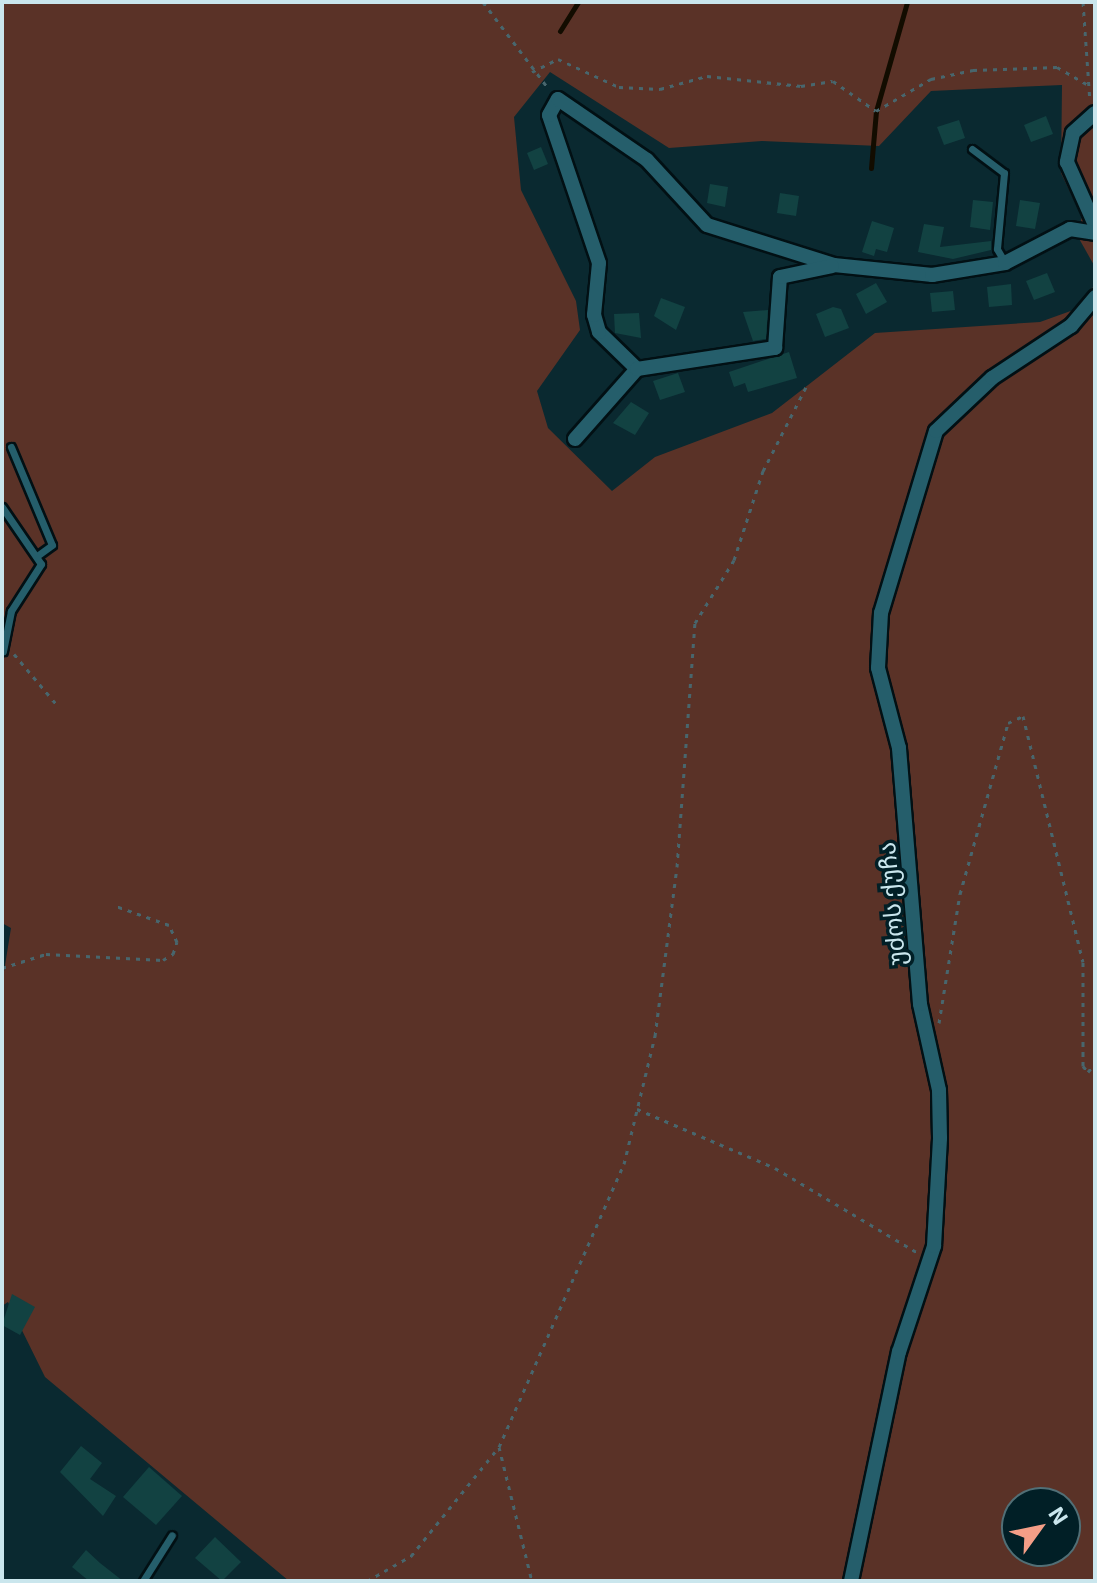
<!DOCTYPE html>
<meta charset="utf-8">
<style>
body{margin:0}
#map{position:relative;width:1097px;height:1583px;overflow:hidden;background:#0a2930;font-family:"Exo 2","Noto Sans Georgian",sans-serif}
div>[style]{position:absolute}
.green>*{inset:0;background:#5a3227}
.stream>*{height:5px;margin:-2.5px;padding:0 2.5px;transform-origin:2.5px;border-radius:2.5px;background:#120c00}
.building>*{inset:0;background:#124242}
.path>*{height:3px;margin-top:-1.5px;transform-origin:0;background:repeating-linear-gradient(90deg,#48666d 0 4px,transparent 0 10px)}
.roads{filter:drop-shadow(2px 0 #021014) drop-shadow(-2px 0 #021014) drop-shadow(0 2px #021014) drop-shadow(0 -2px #021014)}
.service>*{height:7px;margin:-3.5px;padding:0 3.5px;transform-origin:3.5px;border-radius:3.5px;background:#255e6b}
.minor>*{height:14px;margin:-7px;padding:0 7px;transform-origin:7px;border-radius:7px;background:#255e6b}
span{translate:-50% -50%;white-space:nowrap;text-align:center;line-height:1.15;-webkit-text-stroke:7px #011f26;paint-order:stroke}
.street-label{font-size:24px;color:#cae6ed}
.frame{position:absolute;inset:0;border:4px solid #cae6ed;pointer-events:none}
.north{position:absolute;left:1001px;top:1487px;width:80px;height:80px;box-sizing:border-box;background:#011f26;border:2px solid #516f76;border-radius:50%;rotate:57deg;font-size:22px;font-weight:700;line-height:32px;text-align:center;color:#cae6ed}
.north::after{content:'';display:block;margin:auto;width:28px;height:36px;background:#f49e87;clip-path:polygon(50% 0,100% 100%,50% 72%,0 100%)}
</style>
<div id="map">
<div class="green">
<div style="clip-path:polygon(evenodd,2px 2px,1095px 2px,1095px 267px,1077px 235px,1082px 217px,1061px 173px,1062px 85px,931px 91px,879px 146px,762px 141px,669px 148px,550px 72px,514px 117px,521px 190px,576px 301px,580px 330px,537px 391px,548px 428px,612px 491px,655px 457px,772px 413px,875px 333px,1040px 322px,1079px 308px,1095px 284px,1095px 1581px,289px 1581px,45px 1377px,8px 1302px,2px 1306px,2px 984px,11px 928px,2px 923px,2px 2px,1017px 1503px,1065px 1503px,1065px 1551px,1017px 1551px,1017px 1503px)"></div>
</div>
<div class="stream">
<div style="left:560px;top:31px;width:34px;rotate:-58deg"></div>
<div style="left:871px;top:168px;width:57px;rotate:-85deg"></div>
<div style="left:876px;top:111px;width:113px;rotate:-74.1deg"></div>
</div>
<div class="building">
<div style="clip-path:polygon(1046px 116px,1053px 134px,1031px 142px,1024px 125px)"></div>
<div style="clip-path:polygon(959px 120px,965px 138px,944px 145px,937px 127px)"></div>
<div style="clip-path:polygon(541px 147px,548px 164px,534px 170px,527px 153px)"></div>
<div style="clip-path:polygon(710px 184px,728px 187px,725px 207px,707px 203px)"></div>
<div style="clip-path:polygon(780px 193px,799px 196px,796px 216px,777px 213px)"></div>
<div style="clip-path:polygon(973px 200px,993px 202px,990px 230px,970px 227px)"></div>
<div style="clip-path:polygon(1020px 200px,1040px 203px,1035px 229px,1016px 226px)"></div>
<div style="clip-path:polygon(872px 221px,894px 228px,887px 252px,876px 249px,874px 256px,862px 252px)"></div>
<div style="clip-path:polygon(924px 224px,944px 227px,940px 247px,991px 241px,991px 250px,953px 259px,918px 252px)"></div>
<div style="clip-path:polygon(1047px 273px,1055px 292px,1034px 300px,1026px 281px)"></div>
<div style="clip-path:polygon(876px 283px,887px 302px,866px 314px,856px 294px)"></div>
<div style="clip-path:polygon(1011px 284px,1012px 305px,989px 307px,987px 287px)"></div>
<div style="clip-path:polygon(953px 291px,955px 310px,932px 312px,930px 293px)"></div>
<div style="clip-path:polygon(661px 298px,685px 307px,676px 330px,654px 316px)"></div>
<div style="clip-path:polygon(833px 307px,841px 309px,849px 328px,825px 337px,816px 314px)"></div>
<div style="clip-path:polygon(768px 310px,766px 339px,753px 341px,743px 312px)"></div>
<div style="clip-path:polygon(639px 313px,641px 338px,615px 333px,614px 314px)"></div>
<div style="clip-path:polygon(789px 352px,797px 378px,748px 392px,745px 383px,734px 387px,729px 372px)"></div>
<div style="clip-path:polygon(678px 373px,685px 392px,660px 400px,653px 381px)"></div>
<div style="clip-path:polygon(631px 402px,649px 413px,635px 435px,613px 423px)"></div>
<div style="clip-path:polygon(12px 1294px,35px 1307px,20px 1335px,2px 1325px)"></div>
<div style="clip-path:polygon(81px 1446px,102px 1463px,90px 1479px,116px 1496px,103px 1516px,60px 1472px)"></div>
<div style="clip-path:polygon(149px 1467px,182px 1496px,156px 1525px,123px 1497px)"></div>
<div style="clip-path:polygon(215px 1537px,241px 1562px,222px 1581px,195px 1558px)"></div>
<div style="clip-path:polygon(86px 1550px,100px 1563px,123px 1581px,89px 1581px,72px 1567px)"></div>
</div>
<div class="path">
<div style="left:483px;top:2px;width:108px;rotate:52.9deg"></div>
<div style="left:1083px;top:2px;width:99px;rotate:86deg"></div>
<div style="left:532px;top:72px;width:29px;rotate:-27deg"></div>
<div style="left:558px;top:59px;width:67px;rotate:24.7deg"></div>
<div style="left:619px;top:87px;width:41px;rotate:2.8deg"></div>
<div style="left:660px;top:89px;width:49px;rotate:-15.5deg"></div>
<div style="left:707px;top:76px;width:95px;rotate:6.1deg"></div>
<div style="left:801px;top:86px;width:32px;rotate:-9deg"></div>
<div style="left:833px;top:81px;width:52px;rotate:34.9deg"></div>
<div style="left:876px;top:111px;width:64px;rotate:-30.2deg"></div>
<div style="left:931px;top:79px;width:43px;rotate:-12.1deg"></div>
<div style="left:973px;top:70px;width:84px;rotate:-2deg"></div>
<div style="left:1057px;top:67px;width:34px;rotate:30deg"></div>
<div style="left:14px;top:654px;width:68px;rotate:49.8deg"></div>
<div style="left:2px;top:968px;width:46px;rotate:-17.7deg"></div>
<div style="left:46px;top:954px;width:117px;rotate:2.9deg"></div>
<div style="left:163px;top:960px;width:12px;rotate:-31deg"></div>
<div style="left:173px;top:954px;width:13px;rotate:-72deg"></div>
<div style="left:177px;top:942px;width:19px;rotate:-115deg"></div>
<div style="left:169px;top:925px;width:56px;rotate:-160.3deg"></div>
<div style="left:939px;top:1023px;width:131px;rotate:-80.8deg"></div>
<div style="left:960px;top:894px;width:178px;rotate:-74.3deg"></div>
<div style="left:1008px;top:723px;width:17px;rotate:-25deg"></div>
<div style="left:1023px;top:716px;width:253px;rotate:76.3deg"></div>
<div style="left:1083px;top:962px;width:104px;rotate:90deg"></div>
<div style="left:1083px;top:1066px;width:8px;rotate:50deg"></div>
<div style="left:1088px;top:1072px;width:11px;rotate:-52deg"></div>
<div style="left:637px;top:1109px;width:150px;rotate:23.1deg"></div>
<div style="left:775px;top:1168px;width:166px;rotate:30.7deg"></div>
<div style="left:499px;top:1447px;width:138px;rotate:76.2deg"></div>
<div style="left:367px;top:1581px;width:51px;rotate:-29.6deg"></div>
<div style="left:411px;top:1556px;width:140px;rotate:-51.1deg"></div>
<div style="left:499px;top:1447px;width:309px;rotate:-66.2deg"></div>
<div style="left:624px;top:1164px;width:132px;rotate:-76.4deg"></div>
<div style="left:655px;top:1036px;width:170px;rotate:-82.6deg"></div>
<div style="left:677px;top:867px;width:245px;rotate:-85.8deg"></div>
<div style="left:695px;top:623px;width:74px;rotate:-58.2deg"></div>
<div style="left:734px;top:560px;width:94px;rotate:-72deg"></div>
<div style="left:763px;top:471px;width:99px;rotate:-62.9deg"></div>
</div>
<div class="roads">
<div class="service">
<div style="left:972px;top:149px;width:40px;rotate:37deg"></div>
<div style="left:1004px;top:173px;width:76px;rotate:95.3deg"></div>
<div style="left:997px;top:249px;width:16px;rotate:60deg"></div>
<div style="left:11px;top:447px;width:106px;rotate:67.3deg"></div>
<div style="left:52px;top:545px;width:17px;rotate:144deg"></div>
<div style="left:2px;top:507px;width:69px;rotate:55.6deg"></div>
<div style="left:41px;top:564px;width:56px;rotate:122.6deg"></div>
<div style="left:11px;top:611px;width:41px;rotate:101.3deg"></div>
<div style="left:143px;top:1581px;width:54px;rotate:-57.8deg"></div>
</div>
<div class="minor">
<div style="left:1095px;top:113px;width:30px;rotate:138deg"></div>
<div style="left:1073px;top:133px;width:30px;rotate:102deg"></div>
<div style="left:1067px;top:162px;width:69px;rotate:66deg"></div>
<div style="left:637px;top:369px;width:53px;rotate:-135.8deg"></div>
<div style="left:599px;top:332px;width:18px;rotate:-106deg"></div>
<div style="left:594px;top:315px;width:52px;rotate:-84.5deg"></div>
<div style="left:599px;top:263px;width:156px;rotate:-108.7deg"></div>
<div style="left:549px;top:115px;width:18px;rotate:-61deg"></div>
<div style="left:558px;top:99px;width:108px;rotate:34.4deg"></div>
<div style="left:647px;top:160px;width:88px;rotate:47.3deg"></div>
<div style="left:707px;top:225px;width:133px;rotate:17.5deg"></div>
<div style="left:834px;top:265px;width:99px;rotate:5.8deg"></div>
<div style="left:932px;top:275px;width:74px;rotate:-9.3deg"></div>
<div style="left:1005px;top:263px;width:73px;rotate:-27.6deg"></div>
<div style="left:1070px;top:229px;width:25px;rotate:9deg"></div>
<div style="left:575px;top:439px;width:94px;rotate:-48.5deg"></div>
<div style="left:637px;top:369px;width:140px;rotate:-8.7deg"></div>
<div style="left:775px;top:348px;width:71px;rotate:-86deg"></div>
<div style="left:780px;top:277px;width:53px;rotate:-11.9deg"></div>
<div style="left:851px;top:1581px;width:234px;rotate:-78.2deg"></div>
<div style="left:899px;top:1352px;width:112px;rotate:-71.7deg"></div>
<div style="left:934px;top:1246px;width:108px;rotate:-86.8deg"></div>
<div style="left:940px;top:1138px;width:48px;rotate:-91.2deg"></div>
<div style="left:939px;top:1090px;width:88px;rotate:-102.5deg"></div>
<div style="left:920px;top:1004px;width:257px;rotate:-94.7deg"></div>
<div style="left:899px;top:748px;width:83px;rotate:-104.7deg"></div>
<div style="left:878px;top:668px;width:55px;rotate:-86.9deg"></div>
<div style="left:881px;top:613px;width:190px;rotate:-73.2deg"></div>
<div style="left:936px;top:431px;width:77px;rotate:-43.4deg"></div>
<div style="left:992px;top:378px;width:95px;rotate:-33.4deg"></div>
<div style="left:1071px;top:326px;width:38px;rotate:-50deg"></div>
</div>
</div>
<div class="street-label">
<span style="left:891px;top:904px;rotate:-95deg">უძოს ქუჩა</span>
</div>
<div class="frame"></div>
<div class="north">N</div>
</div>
